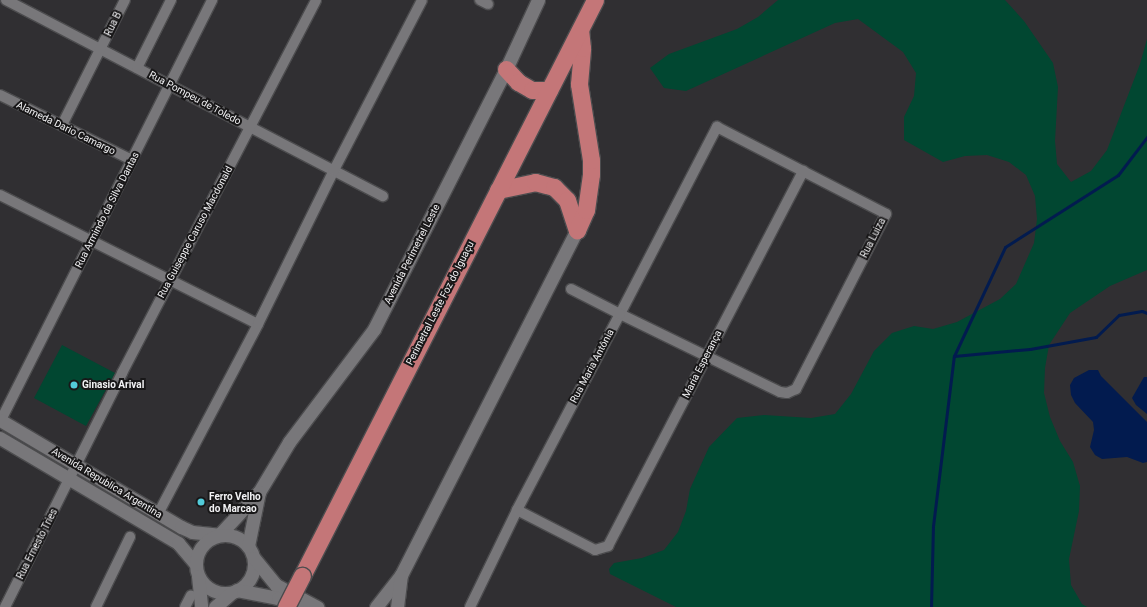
<!DOCTYPE html>
<meta charset="utf-8">
<style>
body{margin:0}
#map{position:relative;width:1147px;height:607px;overflow:hidden;background:#302f32;font-family:Roboto,sans-serif}
div>[style]{position:absolute}
.green>*{inset:0;background:#014731}
.water>*{inset:0;background:#021b4f}
.stream>*{height:3px;margin:-1.5px;padding:0 1.5px;transform-origin:1.5px;border-radius:1.5px;background:#021b4f}
.roads{filter:drop-shadow(1px 0 #4c4c4e) drop-shadow(-1px 0 #4c4c4e) drop-shadow(0 1px #4c4c4e) drop-shadow(0 -1px #4c4c4e)}
.minor>*{height:10px;margin:-5px;padding:0 5px;transform-origin:5px;border-radius:5px;background:#78777a}
.tertiary>*{height:13px;margin:-6.5px;padding:0 6.5px;transform-origin:6.5px;border-radius:6.5px;background:#78777a}
.tertiary>.ring{margin:-6.5px;padding:0;box-sizing:content-box;background:none;border:13px solid #78777a;border-radius:50%}
.trunk>*{height:17px;margin:-8.5px;padding:0 8.5px;transform-origin:8.5px;border-radius:8.5px;background:#c47678}
.bridges{filter:drop-shadow(1px 0 #4c4c4e) drop-shadow(-1px 0 #4c4c4e) drop-shadow(0 1px #4c4c4e) drop-shadow(0 -1px #4c4c4e)}
.trunk-bridge>*{height:17px;margin:-8.5px;padding:0 8.5px;transform-origin:8.5px;border-radius:8.5px;background:#c47678}
.dots>*{width:11px;height:11px;translate:-50% -50%;box-sizing:border-box;border:2px solid #181718;border-radius:50%}
span{translate:-50% -50%;white-space:nowrap;text-align:center;line-height:1.15;-webkit-text-stroke:4px #181718;paint-order:stroke}
.street-label{font-size:10px;color:#f2f2f4}
.poi-label{font-size:10px;color:#f2f2f4;font-weight:700}
.left{translate:0 -50%;text-align:left}
</style>
<div id="map">
<div class="green">
<div style="clip-path:polygon(778px 0,1005px 0,1024px 21px,1053px 63px,1058px 87px,1055px 141px,1057px 164px,1071px 182px,1091px 171px,1107px 150px,1140px 64px,1147px 39px,1147px 270px,1110px 286px,1070px 313px,1049px 345px,1045px 368px,1044px 393px,1050px 417px,1060px 441px,1073px 462px,1080px 486px,1079px 511px,1069px 559px,1071px 585px,1082px 604px,1087px 607px,676px 607px,610px 574px,609px 569px,614px 563px,642px 558px,664px 550px,678px 532px,686px 511px,690px 489px,709px 447px,737px 418px,764px 415px,811px 418px,835px 414px,851px 394px,874px 351px,892px 333px,914px 326px,933px 329px,957px 322px,1000px 299px,1016px 284px,1034px 243px,1037px 219px,1035px 196px,1026px 175px,1009px 162px,987px 155px,965px 156px,943px 162px,904px 140px,904px 117px,914px 96px,916px 73px,903px 52px,858px 19px,835px 23px,686px 91px,664px 88px,650px 68px,669px 54px,737px 29px,758px 17px)"></div>
<div style="clip-path:polygon(62px 345px,115px 373px,86px 426px,34px 398px)"></div>
</div>
<div class="water">
<div style="clip-path:polygon(1089px 370px,1098px 370px,1101px 376px,1147px 422px,1147px 462px,1143px 463px,1127px 457px,1102px 459px,1095px 455px,1090px 447px,1094px 430px,1093px 422px,1075px 403px,1071px 395px,1070px 385px,1074px 378px)"></div>
<div style="clip-path:polygon(1144px 377px,1147px 377px,1147px 414px,1136px 405px,1132px 398px)"></div>
</div>
<div class="stream">
<div style="left:954px;top:356px;width:76px;rotate:-5.3deg"></div>
<div style="left:1030px;top:349px;width:67px;rotate:-10.3deg"></div>
<div style="left:1096px;top:337px;width:32px;rotate:-44deg"></div>
<div style="left:1119px;top:315px;width:23px;rotate:-10deg"></div>
<div style="left:1142px;top:311px;width:5px;rotate:22deg"></div>
<div style="left:931px;top:607px;width:81px;rotate:-88.6deg"></div>
<div style="left:933px;top:526px;width:171px;rotate:-83deg"></div>
<div style="left:954px;top:356px;width:120px;rotate:-64.9deg"></div>
<div style="left:1005px;top:247px;width:134px;rotate:-32.5deg"></div>
<div style="left:1118px;top:175px;width:48px;rotate:-52.7deg"></div>
</div>
<div class="roads">
<div class="minor">
<div style="left:6px;top:0;width:425px;rotate:27.5deg"></div>
<div style="left:480px;top:0;width:9px;rotate:27deg"></div>
<div style="left:137px;top:68px;width:76px;rotate:-63.4deg"></div>
<div style="left:0;top:95px;width:147px;rotate:26.2deg"></div>
<div style="left:62px;top:125px;width:140px;rotate:-63.3deg"></div>
<div style="left:0;top:195px;width:288px;rotate:26.6deg"></div>
<div style="left:1px;top:420px;width:470px;rotate:-63.3deg"></div>
<div style="left:517px;top:510px;width:88px;rotate:27.1deg"></div>
<div style="left:595px;top:550px;width:14px;rotate:-17deg"></div>
<div style="left:608px;top:546px;width:423px;rotate:-62.5deg"></div>
<div style="left:158px;top:514px;width:215px;rotate:-62.2deg"></div>
<div style="left:258px;top:324px;width:172px;rotate:-63.7deg"></div>
<div style="left:334px;top:170px;width:191px;rotate:-62.6deg"></div>
<div style="left:5px;top:607px;width:262px;rotate:-63.4deg"></div>
<div style="left:122px;top:373px;width:420px;rotate:-62.5deg"></div>
<div style="left:96px;top:607px;width:78px;rotate:-64.1deg"></div>
<div style="left:185px;top:607px;width:13px;rotate:-63deg"></div>
<div style="left:470px;top:607px;width:108px;rotate:-64.1deg"></div>
<div style="left:517px;top:510px;width:221px;rotate:-62.3deg"></div>
<div style="left:620px;top:314px;width:211px;rotate:-62.6deg"></div>
<div style="left:717px;top:127px;width:190px;rotate:27.2deg"></div>
<div style="left:886px;top:214px;width:197px;rotate:117.2deg"></div>
<div style="left:796px;top:389px;width:10px;rotate:156deg"></div>
<div style="left:787px;top:393px;width:7px;rotate:-172deg"></div>
<div style="left:780px;top:392px;width:178px;rotate:-154deg"></div>
<div style="left:620px;top:314px;width:55px;rotate:-153deg"></div>
</div>
<div class="tertiary">
<div style="left:0;top:420px;width:210px;rotate:30.6deg"></div>
<div style="left:181px;top:527px;width:12px;rotate:24deg"></div>
<div style="left:192px;top:532px;width:27px;rotate:6deg"></div>
<div style="left:219px;top:535px;width:59px;rotate:-47.1deg"></div>
<div style="left:259px;top:492px;width:58px;rotate:-59deg"></div>
<div style="left:289px;top:442px;width:141px;rotate:-53deg"></div>
<div style="left:374px;top:329px;width:292px;rotate:-63.1deg"></div>
<div style="left:506px;top:69px;width:76px;rotate:-65.1deg"></div>
<div style="left:0;top:438px;width:207px;rotate:30.5deg"></div>
<div style="left:178px;top:543px;width:26px;rotate:50deg"></div>
<div class="ring" style="left:196px;top:535px;width:45px;height:45px"></div>
<div style="left:248px;top:546px;width:55px;rotate:-78.5deg"></div>
<div style="left:254px;top:558px;width:35px;rotate:51deg"></div>
<div style="left:276px;top:585px;width:47px;rotate:28.2deg"></div>
<div style="left:198px;top:576px;width:31px;rotate:84deg"></div>
<div style="left:237px;top:590px;width:42px;rotate:11deg"></div>
<div style="left:278px;top:598px;width:21px;rotate:25deg"></div>
<div style="left:215px;top:607px;width:21px;rotate:-41deg"></div>
<div style="left:376px;top:607px;width:41px;rotate:-52deg"></div>
<div style="left:401px;top:575px;width:387px;rotate:-63deg"></div>
<div style="left:397px;top:607px;width:32px;rotate:-83deg"></div>
</div>
<div class="trunk">
<div style="left:506px;top:69px;width:18px;rotate:47deg"></div>
<div style="left:518px;top:82px;width:16px;rotate:30deg"></div>
<div style="left:532px;top:90px;width:17px"></div>
<div style="left:498px;top:190px;width:38px;rotate:-12deg"></div>
<div style="left:535px;top:182px;width:20px;rotate:15deg"></div>
<div style="left:554px;top:187px;width:18px;rotate:45deg"></div>
<div style="left:567px;top:200px;width:32px;rotate:72deg"></div>
<div style="left:577px;top:230px;width:22px;rotate:-66deg"></div>
<div style="left:586px;top:210px;width:36px;rotate:-82deg"></div>
<div style="left:591px;top:174px;width:14px;rotate:-90deg"></div>
<div style="left:591px;top:160px;width:77px;rotate:-99deg"></div>
<div style="left:579px;top:84px;width:36px;rotate:-85deg"></div>
<div style="left:582px;top:48px;width:18px;rotate:-96deg"></div>
<div style="left:302px;top:576px;width:646px;rotate:-63.04deg"></div>
</div>
</div>
<div class="bridges">
<div class="trunk-bridge">
<div style="left:286px;top:607px;width:35px;rotate:-63deg"></div>
</div>
</div>
<div class="dots">
<div style="left:74px;top:385px;background:#52cbd9"></div>
<div style="left:201px;top:502px;background:#52cbd9"></div>
</div>
<div class="street-label">
<span style="left:113px;top:24px;rotate:-64deg">Rua B</span>
<span style="left:195px;top:98px;rotate:28deg">Rua Pompeu de Toledo</span>
<span style="left:66px;top:128px;rotate:26deg">Alameda Dario Camargo</span>
<span style="left:107px;top:210px;rotate:-63deg">Rua Armindo da Silva Dantas</span>
<span style="left:195px;top:232px;rotate:-62deg">Rua Guiseppe Caruso Macdonald</span>
<span style="left:873px;top:238px;rotate:-63deg">Rua Luiza</span>
<span style="left:412px;top:254px;rotate:-63deg">Avenida Perimetrel Leste</span>
<span style="left:440px;top:303px;rotate:-63deg">Perimetral Leste Foz do Iguaçu</span>
<span style="left:702px;top:364px;rotate:-63deg">Maria Esperança</span>
<span style="left:592px;top:366px;rotate:-62deg">Rua Maria Antônia</span>
<span style="left:107px;top:483px;rotate:31deg">Avenida Republica Argentina</span>
<span style="left:37px;top:544px;rotate:-63deg">Rua Ernesto Tries</span>
</div>
<div class="poi-label">
<span class="left" style="left:82px;top:385px">Ginasio Arival</span>
<span class="left" style="left:209px;top:502px">Ferro Velho<br>do Marcao</span>
</div>
</div>
